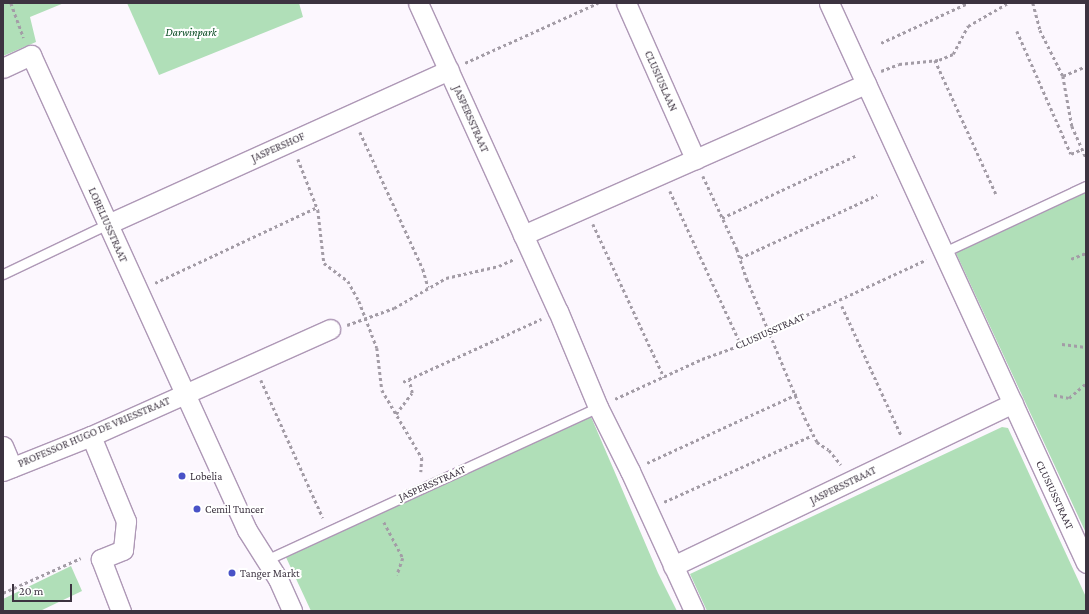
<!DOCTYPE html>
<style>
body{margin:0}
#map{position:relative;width:1089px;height:614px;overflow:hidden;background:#fcf7fe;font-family:"Crimson Pro",serif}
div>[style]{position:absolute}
.green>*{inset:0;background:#b0dfb8}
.path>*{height:2.5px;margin-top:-1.25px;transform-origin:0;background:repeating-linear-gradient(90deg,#a39ca6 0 3px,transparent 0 6px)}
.roads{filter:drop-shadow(1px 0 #ae98b6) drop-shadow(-1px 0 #ae98b6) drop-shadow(0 1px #ae98b6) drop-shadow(0 -1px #ae98b6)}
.lane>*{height:9px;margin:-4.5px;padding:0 4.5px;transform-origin:4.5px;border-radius:4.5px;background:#fff}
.street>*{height:19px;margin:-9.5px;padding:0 9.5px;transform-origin:9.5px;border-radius:9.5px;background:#fff}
.dots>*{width:11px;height:11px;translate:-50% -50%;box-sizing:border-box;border:2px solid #fff;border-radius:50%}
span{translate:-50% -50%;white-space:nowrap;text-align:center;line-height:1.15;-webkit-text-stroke:4px #fff;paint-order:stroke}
.park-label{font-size:11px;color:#01461c;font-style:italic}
.street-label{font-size:11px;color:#3c3340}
.poi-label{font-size:11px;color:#3c3340}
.left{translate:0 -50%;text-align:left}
.frame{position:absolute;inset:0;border:4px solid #3c3340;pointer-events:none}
.scale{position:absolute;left:12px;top:584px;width:60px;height:18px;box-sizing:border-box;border:2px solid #3c3340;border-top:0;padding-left:5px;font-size:12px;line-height:14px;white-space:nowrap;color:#3c3340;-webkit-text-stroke:3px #fff;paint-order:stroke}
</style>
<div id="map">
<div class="green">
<div style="clip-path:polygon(3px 3px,64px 3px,30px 17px,36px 42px,3px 56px)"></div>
<div style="clip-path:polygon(127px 3px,299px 3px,303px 17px,159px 75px)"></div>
<div style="clip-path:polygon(1086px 183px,1086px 533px,955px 251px)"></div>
<div style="clip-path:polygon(589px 412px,658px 573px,677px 611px,311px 611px,284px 553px)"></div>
<div style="clip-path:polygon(1002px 427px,1008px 428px,1086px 597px,1086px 611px,707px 611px,690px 574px)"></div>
<div style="clip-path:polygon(71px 566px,82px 591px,40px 611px,3px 611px,3px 599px)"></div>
</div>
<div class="path">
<div style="left:11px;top:3px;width:37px;rotate:70deg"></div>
<div style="left:1033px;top:3px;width:28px;rotate:75deg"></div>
<div style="left:1040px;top:30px;width:51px;rotate:63.4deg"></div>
<div style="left:1063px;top:76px;width:51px;rotate:79.8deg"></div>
<div style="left:1072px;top:126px;width:34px;rotate:66deg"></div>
<div style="left:1017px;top:31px;width:134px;rotate:66.3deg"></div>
<div style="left:1071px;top:154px;width:12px;rotate:-24deg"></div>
<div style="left:881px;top:43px;width:96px;rotate:-24.7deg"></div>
<div style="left:935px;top:60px;width:147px;rotate:65.5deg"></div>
<div style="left:465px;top:63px;width:146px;rotate:-24.3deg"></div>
<div style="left:881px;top:71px;width:19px;rotate:-21deg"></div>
<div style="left:899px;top:64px;width:40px;rotate:-5.7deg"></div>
<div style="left:939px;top:60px;width:15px;rotate:-23deg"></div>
<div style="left:953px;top:54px;width:32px;rotate:-62deg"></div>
<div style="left:968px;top:26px;width:46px;rotate:-29.9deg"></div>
<div style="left:1063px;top:76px;width:25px;rotate:-23deg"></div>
<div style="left:360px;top:132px;width:151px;rotate:65.3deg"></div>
<div style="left:423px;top:269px;width:19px;rotate:74deg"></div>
<div style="left:298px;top:159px;width:55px;rotate:68.6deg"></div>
<div style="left:318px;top:210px;width:53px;rotate:83.5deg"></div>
<div style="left:324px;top:263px;width:30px;rotate:37deg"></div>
<div style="left:348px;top:281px;width:23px;rotate:61deg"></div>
<div style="left:359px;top:301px;width:50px;rotate:69deg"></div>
<div style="left:377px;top:348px;width:42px;rotate:83.2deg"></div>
<div style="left:382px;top:390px;width:79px;rotate:59.5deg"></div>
<div style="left:422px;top:458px;width:14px;rotate:94deg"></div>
<div style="left:703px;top:176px;width:81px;rotate:65deg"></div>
<div style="left:737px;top:249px;width:32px;rotate:72deg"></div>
<div style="left:747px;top:279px;width:151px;rotate:67.4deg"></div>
<div style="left:805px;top:418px;width:27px;rotate:63deg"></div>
<div style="left:817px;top:442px;width:14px;rotate:34deg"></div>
<div style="left:829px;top:450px;width:19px;rotate:51deg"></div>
<div style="left:670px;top:191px;width:170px;rotate:65.2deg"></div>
<div style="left:722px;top:218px;width:149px;rotate:-25deg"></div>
<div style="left:593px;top:224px;width:169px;rotate:65.1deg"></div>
<div style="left:740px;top:258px;width:151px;rotate:-24.7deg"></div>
<div style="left:1071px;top:259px;width:16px;rotate:-22deg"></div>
<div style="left:155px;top:283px;width:179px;rotate:-25.1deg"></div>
<div style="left:842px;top:306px;width:142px;rotate:65.4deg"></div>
<div style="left:347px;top:325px;width:50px;rotate:-19.9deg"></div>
<div style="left:394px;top:308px;width:60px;rotate:-30deg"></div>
<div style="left:446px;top:278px;width:54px;rotate:-12.8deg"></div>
<div style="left:499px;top:266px;width:17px;rotate:-25deg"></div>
<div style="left:1062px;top:344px;width:24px;rotate:7deg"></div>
<div style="left:261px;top:380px;width:151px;rotate:65.8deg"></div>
<div style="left:403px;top:382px;width:152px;rotate:-24.5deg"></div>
<div style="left:1054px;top:395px;width:15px;rotate:11deg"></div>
<div style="left:1069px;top:398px;width:23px;rotate:-41deg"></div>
<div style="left:615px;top:399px;width:96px;rotate:-24.7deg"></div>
<div style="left:702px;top:359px;width:41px;rotate:-19.7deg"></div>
<div style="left:741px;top:345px;width:204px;rotate:-24.7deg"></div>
<div style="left:396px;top:414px;width:26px;rotate:-53deg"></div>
<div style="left:412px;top:393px;width:13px;rotate:-103deg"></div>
<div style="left:647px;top:463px;width:165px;rotate:-24.7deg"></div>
<div style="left:664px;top:502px;width:163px;rotate:-24.2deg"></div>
<div style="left:384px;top:522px;width:41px;rotate:62.2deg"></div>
<div style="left:403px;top:558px;width:18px;rotate:109deg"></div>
<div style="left:3px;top:593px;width:85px;rotate:-24.2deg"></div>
</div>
<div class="roads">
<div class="lane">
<div style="left:942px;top:253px;width:159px;rotate:-25deg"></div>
<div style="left:3px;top:274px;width:116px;rotate:-25.5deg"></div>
<div style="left:266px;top:560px;width:366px;rotate:-24.7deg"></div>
</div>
<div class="street">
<div style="left:418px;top:3px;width:338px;rotate:65.6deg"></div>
<div style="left:558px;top:311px;width:104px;rotate:67.4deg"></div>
<div style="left:598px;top:407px;width:72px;rotate:63.4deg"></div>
<div style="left:630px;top:471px;width:154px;rotate:65.4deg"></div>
<div style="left:626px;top:3px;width:171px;rotate:66.1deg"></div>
<div style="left:829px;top:3px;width:616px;rotate:65.35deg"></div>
<div style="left:3px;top:68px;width:31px;rotate:-25deg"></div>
<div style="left:31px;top:55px;width:522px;rotate:65.55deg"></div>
<div style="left:247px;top:530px;width:58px;rotate:57.7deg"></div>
<div style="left:278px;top:579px;width:35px;rotate:66deg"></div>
<div style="left:108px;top:224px;width:374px;rotate:-24.3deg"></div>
<div style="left:523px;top:235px;width:375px;rotate:-23.8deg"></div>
<div style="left:91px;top:436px;width:92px;rotate:67.6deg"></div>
<div style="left:126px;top:521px;width:29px;rotate:96deg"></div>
<div style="left:123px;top:550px;width:24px;rotate:158deg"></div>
<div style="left:101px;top:559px;width:56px;rotate:69deg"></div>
<div style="left:3px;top:446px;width:23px;rotate:67deg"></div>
<div style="left:3px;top:471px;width:95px;rotate:-21.7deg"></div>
<div style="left:91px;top:436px;width:262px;rotate:-24.1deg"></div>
<div style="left:673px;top:566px;width:377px;rotate:-25.6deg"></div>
</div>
</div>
<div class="dots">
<div style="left:182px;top:476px;background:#4952c7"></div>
<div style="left:197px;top:509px;background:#4952c7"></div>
<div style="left:232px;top:573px;background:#4952c7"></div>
</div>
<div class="park-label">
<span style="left:191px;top:32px">Darwinpark</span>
</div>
<div class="street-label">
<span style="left:661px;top:81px;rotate:66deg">CLUSIUSLAAN</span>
<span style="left:471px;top:119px;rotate:66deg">JASPERSSTRAAT</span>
<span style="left:278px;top:147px;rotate:-24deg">JASPERSHOF</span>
<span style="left:108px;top:225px;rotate:66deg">LOBELIUSSTRAAT</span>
<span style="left:770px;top:331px;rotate:-24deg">CLUSIUSSTRAAT</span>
<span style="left:94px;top:432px;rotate:-23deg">PROFESSOR HUGO DE VRIESSTRAAT</span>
<span style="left:432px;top:483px;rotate:-24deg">JASPERSSTRAAT</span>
<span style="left:843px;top:485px;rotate:-26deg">JASPERSSTRAAT</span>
<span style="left:1055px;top:495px;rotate:65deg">CLUSIUSSTRAAT</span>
</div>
<div class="poi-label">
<span class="left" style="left:190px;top:476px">Lobelia</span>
<span class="left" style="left:205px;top:509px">Cemil Tuncer</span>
<span class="left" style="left:240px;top:573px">Tanger Markt</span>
</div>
<div class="frame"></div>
<div class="scale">20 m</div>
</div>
